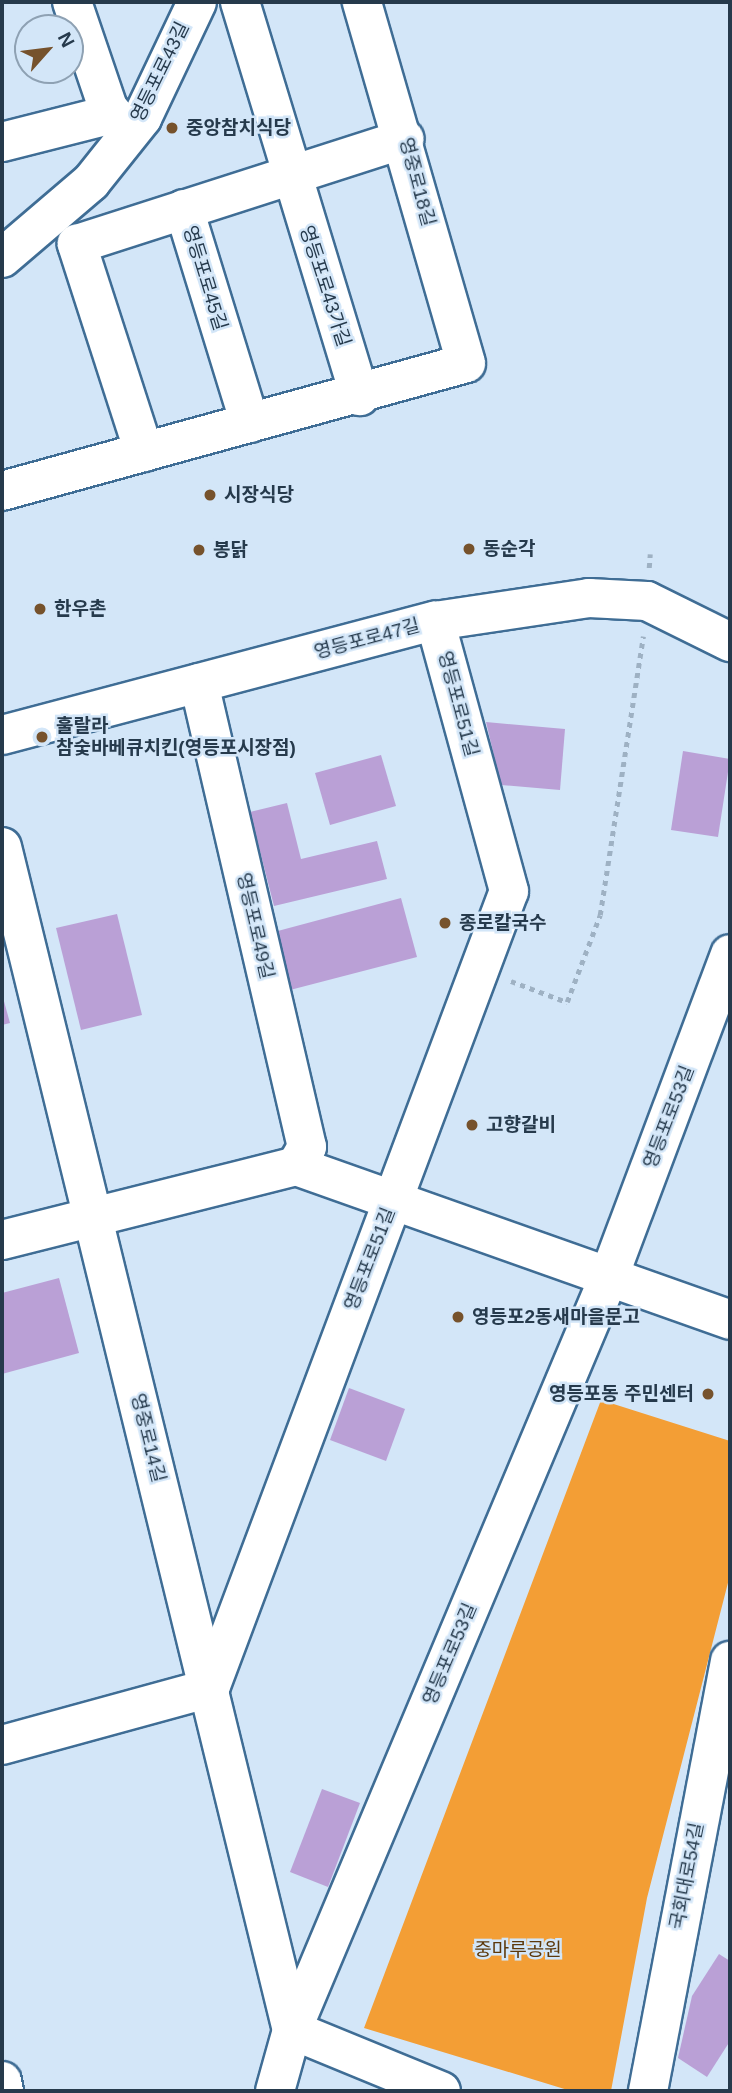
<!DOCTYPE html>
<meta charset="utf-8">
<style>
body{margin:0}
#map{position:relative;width:732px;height:2093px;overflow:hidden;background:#d3e6f8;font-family:Arial,"Noto Sans KR",sans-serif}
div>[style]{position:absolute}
.green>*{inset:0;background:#f39e35}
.building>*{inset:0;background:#baa0d6}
.path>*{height:4.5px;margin-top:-2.25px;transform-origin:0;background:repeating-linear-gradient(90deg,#9eb1c3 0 5px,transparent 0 10px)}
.roads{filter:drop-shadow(2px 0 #3f6d95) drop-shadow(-2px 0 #3f6d95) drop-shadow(0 2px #3f6d95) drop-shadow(0 -2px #3f6d95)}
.minor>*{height:38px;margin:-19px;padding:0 19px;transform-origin:19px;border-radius:19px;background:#fff}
.major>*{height:38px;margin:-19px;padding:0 19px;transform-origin:19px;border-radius:19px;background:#fff}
.dots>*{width:19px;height:19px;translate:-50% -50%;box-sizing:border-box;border:4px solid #d3e6f8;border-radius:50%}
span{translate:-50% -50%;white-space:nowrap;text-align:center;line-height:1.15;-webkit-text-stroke:5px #d3e6f8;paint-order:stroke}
.street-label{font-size:19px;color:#263a4c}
.poi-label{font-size:19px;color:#263a4c;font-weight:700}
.left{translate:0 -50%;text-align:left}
.right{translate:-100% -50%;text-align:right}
.park-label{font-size:19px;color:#5c380a}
.frame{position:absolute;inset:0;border:4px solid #263a4c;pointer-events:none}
.north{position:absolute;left:14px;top:14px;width:70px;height:70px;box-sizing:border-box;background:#d3e6f8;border:2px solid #8ea1b3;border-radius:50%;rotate:62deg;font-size:19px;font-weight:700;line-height:28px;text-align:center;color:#263a4c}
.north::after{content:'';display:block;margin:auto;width:24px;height:32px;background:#76522c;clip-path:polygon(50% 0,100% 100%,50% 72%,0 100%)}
</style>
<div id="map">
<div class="green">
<div style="clip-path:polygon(601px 1400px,730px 1441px,730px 1575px,647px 1898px,611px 2091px,571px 2091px,364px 2028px)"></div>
</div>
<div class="building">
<div style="clip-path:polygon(486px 722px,565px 729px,560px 790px,501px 785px)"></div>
<div style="clip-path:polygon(683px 751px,730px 759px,718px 837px,671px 830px)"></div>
<div style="clip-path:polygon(381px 755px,396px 806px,330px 825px,315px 773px)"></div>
<div style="clip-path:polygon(287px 803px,301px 859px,377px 841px,387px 879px,274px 906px,250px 812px)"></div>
<div style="clip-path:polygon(401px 898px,417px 957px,290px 990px,274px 932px)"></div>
<div style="clip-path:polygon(117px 914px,142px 1015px,81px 1030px,56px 928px)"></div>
<div style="clip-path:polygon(2px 994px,10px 1023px,2px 1025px)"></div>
<div style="clip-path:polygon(59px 1278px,79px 1353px,2px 1374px,2px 1293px)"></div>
<div style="clip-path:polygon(349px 1388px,405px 1409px,386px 1461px,330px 1440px)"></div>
<div style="clip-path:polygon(322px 1789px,360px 1803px,328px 1887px,290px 1872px)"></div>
<div style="clip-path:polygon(719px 1954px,730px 1961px,730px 2041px,707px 2077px,678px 2058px,692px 1996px)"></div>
</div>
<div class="path">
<div style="left:649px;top:568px;width:14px;rotate:-86deg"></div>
<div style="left:511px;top:981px;width:60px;rotate:20.6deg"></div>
<div style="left:567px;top:1002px;width:93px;rotate:-69.2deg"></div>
<div style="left:600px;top:915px;width:282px;rotate:-81.2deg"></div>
</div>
<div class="roads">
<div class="minor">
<div style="left:72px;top:2px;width:112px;rotate:71.2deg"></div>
<div style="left:108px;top:108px;width:33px;rotate:50deg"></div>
<div style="left:240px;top:2px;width:412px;rotate:73.1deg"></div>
<div style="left:2px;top:142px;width:114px;rotate:-14.2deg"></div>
<div style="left:184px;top:209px;width:224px;rotate:72.9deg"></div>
<div style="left:2px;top:258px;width:117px;rotate:-40.5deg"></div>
<div style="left:91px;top:182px;width:82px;rotate:-51.4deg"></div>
<div style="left:142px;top:118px;width:128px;rotate:-64.6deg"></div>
<div style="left:144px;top:452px;width:219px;rotate:-107.9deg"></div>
<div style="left:77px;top:244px;width:344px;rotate:-17.8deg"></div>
<div style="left:2px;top:491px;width:481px;rotate:-15.4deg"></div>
<div style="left:466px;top:363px;width:376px;rotate:-106.1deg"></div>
<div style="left:199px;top:683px;width:476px;rotate:76.9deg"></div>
<div style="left:307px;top:1147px;width:22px;rotate:120deg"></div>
<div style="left:2px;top:735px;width:448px;rotate:-14.8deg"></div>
<div style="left:435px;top:621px;width:156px;rotate:-8.5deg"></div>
<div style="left:589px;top:598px;width:58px;rotate:3deg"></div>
<div style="left:647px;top:601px;width:93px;rotate:26.3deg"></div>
<div style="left:2px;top:847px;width:1218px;rotate:76.23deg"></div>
<div style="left:292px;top:2030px;width:161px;rotate:22.3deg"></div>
<div style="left:2px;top:1240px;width:303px;rotate:-14.1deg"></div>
<div style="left:296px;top:1166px;width:461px;rotate:19.5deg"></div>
<div style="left:2px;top:1745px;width:216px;rotate:-15.3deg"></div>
<div style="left:210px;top:1688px;width:851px;rotate:-69.44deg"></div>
<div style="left:509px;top:891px;width:280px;rotate:-105.3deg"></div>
<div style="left:275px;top:2091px;width:63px;rotate:-74.4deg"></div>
<div style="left:292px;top:2030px;width:815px;rotate:-67.18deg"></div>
<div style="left:608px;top:1279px;width:347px;rotate:-69.4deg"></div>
<div style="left:648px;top:2091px;width:438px;rotate:-79.2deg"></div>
</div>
<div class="major">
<div style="left:2px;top:2081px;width:10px;rotate:79deg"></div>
</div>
</div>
<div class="dots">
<div style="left:172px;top:128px;background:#76522c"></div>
<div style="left:210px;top:495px;background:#76522c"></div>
<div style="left:469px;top:549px;background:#76522c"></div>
<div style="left:199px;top:550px;background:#76522c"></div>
<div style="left:40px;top:609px;background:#76522c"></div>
<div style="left:42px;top:737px;background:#76522c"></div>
<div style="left:445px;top:923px;background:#76522c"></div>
<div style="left:472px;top:1125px;background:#76522c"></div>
<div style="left:458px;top:1317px;background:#76522c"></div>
<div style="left:708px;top:1394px;background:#76522c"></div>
</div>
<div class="street-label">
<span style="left:160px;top:72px;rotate:-64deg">영등포로43길</span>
<span style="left:417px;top:182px;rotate:75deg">영중로18길</span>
<span style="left:205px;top:278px;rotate:73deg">영등포로45길</span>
<span style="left:325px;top:286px;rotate:72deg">영등포로43가길</span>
<span style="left:367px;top:639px;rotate:-15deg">영등포로47길</span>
<span style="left:458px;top:704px;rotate:75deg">영등포로51길</span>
<span style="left:255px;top:926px;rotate:77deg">영등포로49길</span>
<span style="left:669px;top:1117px;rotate:-69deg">영등포로53길</span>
<span style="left:370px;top:1259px;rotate:-69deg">영등포로51길</span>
<span style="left:148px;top:1438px;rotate:76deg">영중로14길</span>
<span style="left:450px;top:1654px;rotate:-67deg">영등포로53길</span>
<span style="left:687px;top:1876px;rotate:-79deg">국회대로54길</span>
</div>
<div class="poi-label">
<span class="left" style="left:186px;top:128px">중앙참치식당</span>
<span class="left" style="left:224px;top:495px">시장식당</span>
<span class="left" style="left:483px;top:549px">동순각</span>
<span class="left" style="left:213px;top:550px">봉닭</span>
<span class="left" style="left:54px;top:609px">한우촌</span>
<span class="left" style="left:56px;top:737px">훌랄라<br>참숯바베큐치킨(영등포시장점)</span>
<span class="left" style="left:459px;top:923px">종로칼국수</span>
<span class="left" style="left:486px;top:1125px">고향갈비</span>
<span class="left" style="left:472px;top:1317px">영등포2동새마을문고</span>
<span class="right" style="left:694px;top:1394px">영등포동 주민센터</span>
</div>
<div class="park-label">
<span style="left:518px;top:1950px">중마루공원</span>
</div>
<div class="frame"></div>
<div class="north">N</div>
</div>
